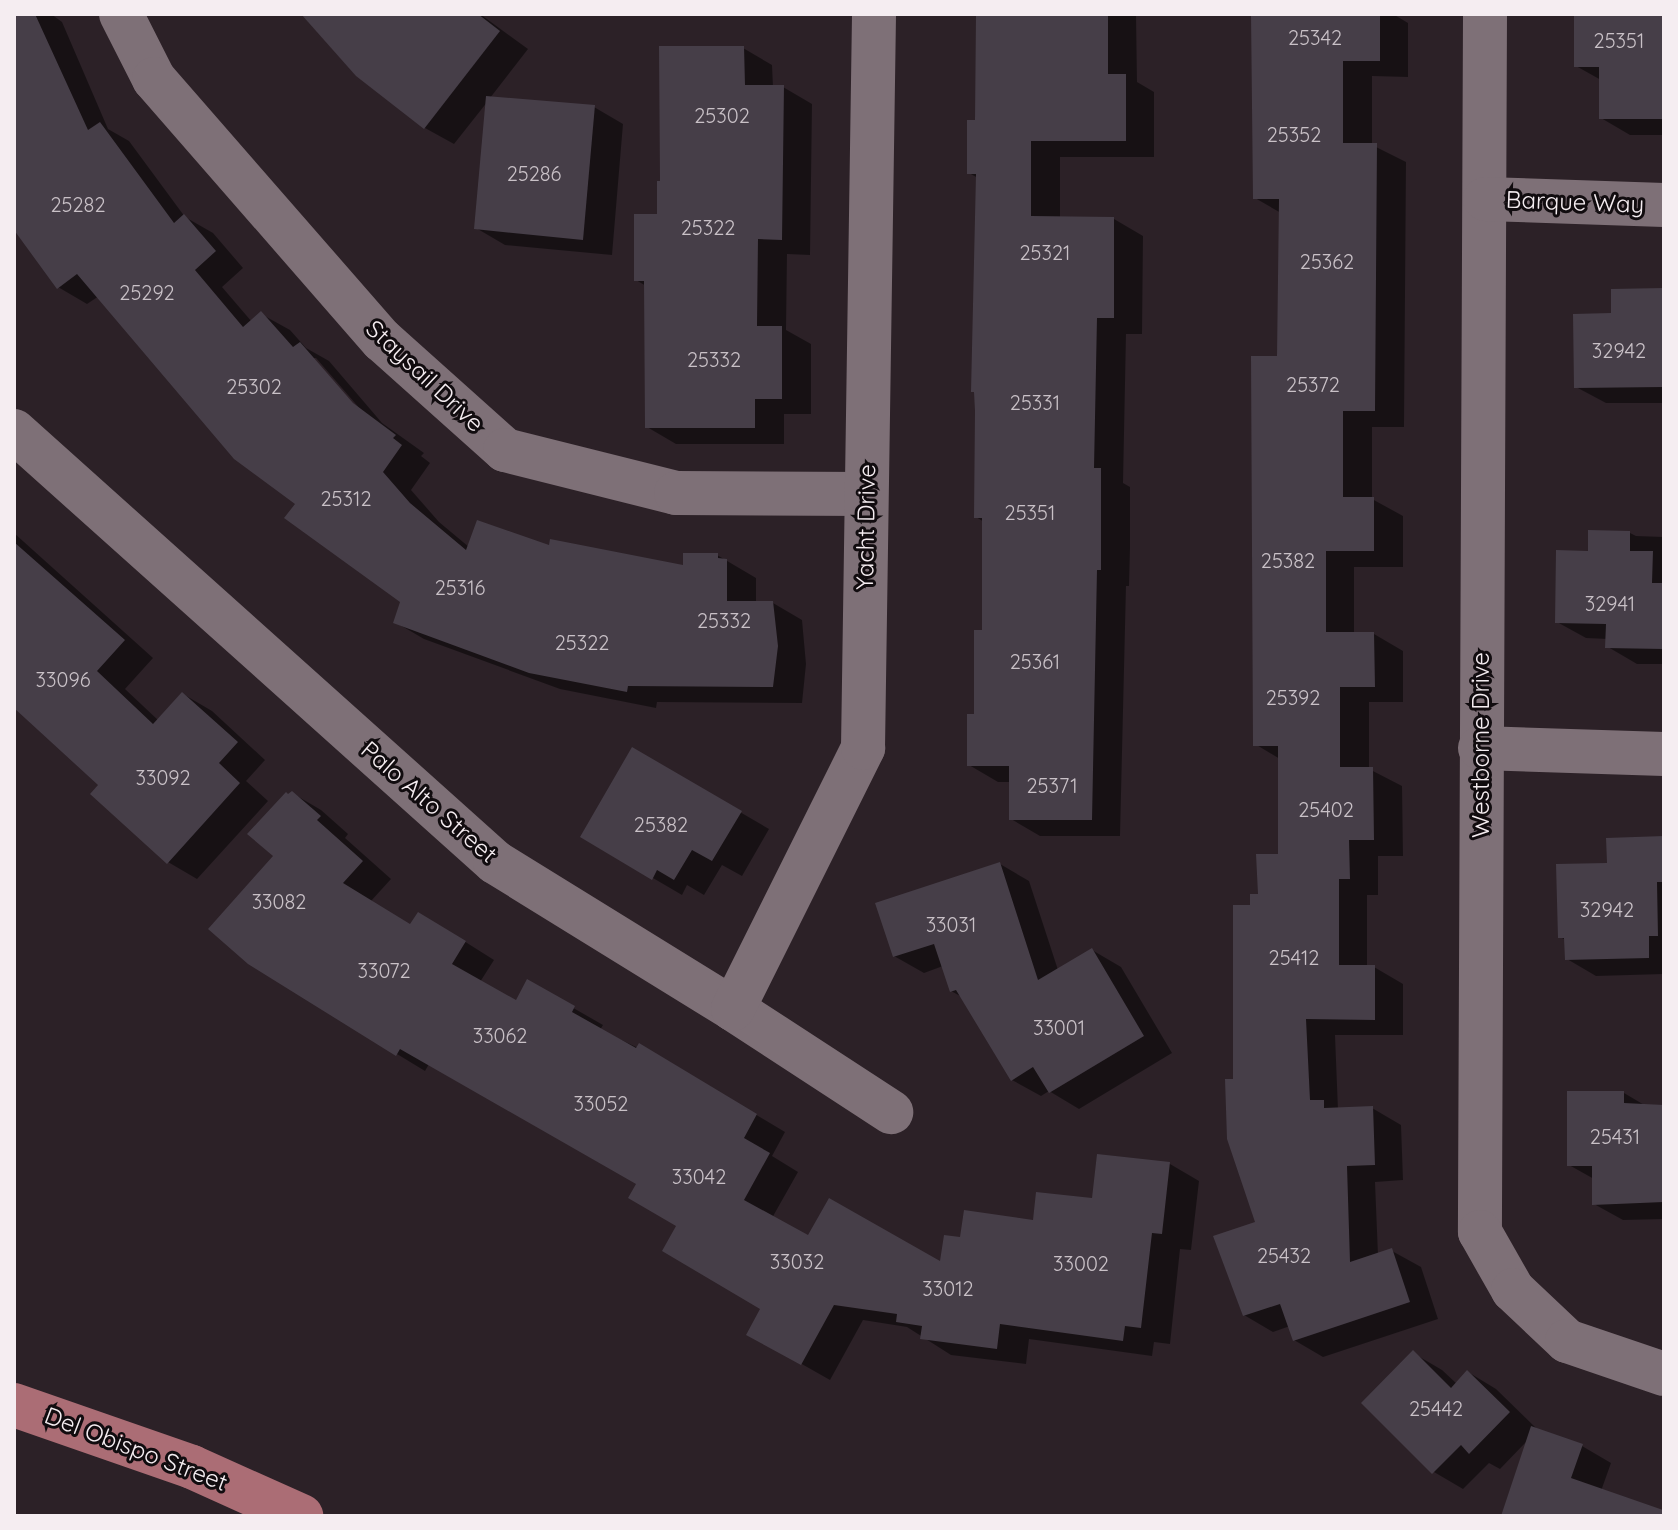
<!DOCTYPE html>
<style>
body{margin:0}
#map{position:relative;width:1678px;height:1530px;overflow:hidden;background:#2c2127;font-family:Quicksand,sans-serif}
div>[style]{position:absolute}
.shadow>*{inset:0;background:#0007}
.building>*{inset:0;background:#463e48}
.minor>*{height:44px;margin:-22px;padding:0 22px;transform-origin:22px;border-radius:22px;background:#7e7077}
.major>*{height:44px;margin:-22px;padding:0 22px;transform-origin:22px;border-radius:22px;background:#ab6d75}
span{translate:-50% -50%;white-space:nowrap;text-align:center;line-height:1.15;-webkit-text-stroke:6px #110c0f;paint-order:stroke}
.number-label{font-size:20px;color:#c9c1c7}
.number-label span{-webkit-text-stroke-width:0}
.street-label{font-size:24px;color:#f5edf1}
.frame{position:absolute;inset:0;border:16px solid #f5edf1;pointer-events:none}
</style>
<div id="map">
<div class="shadow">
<div style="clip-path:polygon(evenodd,14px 14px,51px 14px,62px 22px,108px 129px,129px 141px,185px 217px,213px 233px,243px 268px,222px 287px,252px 322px,261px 314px,290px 330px,306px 348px,329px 361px,382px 423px,424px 453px,421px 456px,430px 463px,411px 490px,439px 522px,469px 547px,550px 548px,685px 568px,717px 555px,756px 578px,756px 603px,773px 603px,802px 620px,806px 664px,802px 703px,657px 702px,656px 708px,560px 689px,424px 639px,395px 622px,402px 602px,298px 504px,99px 296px,87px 304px,58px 287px,14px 227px,14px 14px,311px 358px,316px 358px,361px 410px,358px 412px,311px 358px)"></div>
<div style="clip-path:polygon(304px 14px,480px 14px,528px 49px,490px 98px,594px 107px,623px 124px,612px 255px,505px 245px,476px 228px,488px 101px,454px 144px,425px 128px,357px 75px)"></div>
<div style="clip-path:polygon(978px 14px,1136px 14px,1137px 82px,1154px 92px,1154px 157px,1060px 157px,1060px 218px,1114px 219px,1143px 236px,1142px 334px,1126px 334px,1123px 483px,1130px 487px,1130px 548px,1129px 586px,1126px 586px,1120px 836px,1040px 836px,1011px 819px,1011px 782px,998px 782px,969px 765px,984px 632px,984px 522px,976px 517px,978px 178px,969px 173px,977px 122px)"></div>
<div style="clip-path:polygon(1255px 14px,1393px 14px,1408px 23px,1408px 77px,1372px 76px,1372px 145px,1406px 162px,1404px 427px,1372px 427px,1372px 499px,1403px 516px,1403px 567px,1354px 567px,1354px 634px,1374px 634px,1403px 651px,1403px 702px,1369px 702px,1369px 769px,1402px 786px,1403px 856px,1378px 856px,1378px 895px,1367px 895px,1367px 967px,1374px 967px,1403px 984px,1403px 1035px,1335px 1035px,1338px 1110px,1372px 1108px,1401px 1125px,1403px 1180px,1375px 1182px,1378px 1255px,1392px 1251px,1421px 1267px,1438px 1319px,1323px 1357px,1294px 1340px,1290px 1326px,1273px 1332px,1244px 1315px,1257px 1223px,1235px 1081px,1252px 907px,1280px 856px,1280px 759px,1255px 744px,1279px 358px,1281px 213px,1255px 198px)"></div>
<div style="clip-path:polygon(1576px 14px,1664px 14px,1664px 135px,1630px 135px,1601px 118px,1601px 80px,1576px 66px)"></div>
<div style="clip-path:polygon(743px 48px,772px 65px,773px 87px,783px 87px,812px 104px,810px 255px,787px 254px,786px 330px,811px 344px,811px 414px,784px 414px,784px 444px,676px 444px,647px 427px,646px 286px,636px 280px,659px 216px)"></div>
<div style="clip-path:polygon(1664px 290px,1664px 403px,1606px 403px,1576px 387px,1613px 315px)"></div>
<div style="clip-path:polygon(14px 533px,153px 658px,125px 689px,159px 721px,183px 694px,212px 711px,265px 760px,246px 781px,268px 801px,197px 879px,168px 862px,101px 785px,14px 706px)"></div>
<div style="clip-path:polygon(1630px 533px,1636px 536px,1664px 537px,1664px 664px,1637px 664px,1608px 647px,1608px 639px,1586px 638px,1557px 622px,1590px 553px)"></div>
<div style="clip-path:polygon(633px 750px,769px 829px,742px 876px,722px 865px,704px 895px,687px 885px,682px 895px,583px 837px)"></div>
<div style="clip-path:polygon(292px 793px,321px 810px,348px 834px,345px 838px,391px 879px,371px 901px,411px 926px,448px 931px,494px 960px,480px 982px,516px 1002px,528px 982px,603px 1025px,600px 1030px,668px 1062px,785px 1132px,772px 1156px,798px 1172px,772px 1218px,809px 1238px,941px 1264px,962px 1239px,1035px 1222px,1094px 1200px,1170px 1164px,1199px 1181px,1191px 1250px,1180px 1249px,1170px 1344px,1154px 1342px,1152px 1356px,1029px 1339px,1026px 1364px,951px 1355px,907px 1327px,863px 1320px,830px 1380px,749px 1334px,762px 1308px,639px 1183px,429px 1064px,425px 1071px,397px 1054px,276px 856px)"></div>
<div style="clip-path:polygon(1664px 838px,1664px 974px,1596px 976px,1567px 959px,1566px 940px,1560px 937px,1609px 865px)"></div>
<div style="clip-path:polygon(1000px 864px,1029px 881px,1058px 970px,1092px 950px,1121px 967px,1172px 1053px,1079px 1109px,1049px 1091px,1041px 1096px,1012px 1080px,962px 997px,951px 991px,943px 966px,924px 973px,894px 956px)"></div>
<div style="clip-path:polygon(1624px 1093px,1646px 1106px,1664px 1107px,1664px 1219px,1623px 1220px,1594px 1204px,1594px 1179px,1569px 1165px)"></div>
<div style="clip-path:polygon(1413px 1353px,1442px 1370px,1457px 1384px,1468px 1372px,1496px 1389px,1539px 1431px,1582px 1446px,1611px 1463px,1601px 1491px,1664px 1512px,1664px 1516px,1503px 1516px,1529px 1439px,1500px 1469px,1489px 1463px,1463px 1489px,1434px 1472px)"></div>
</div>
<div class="building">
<div style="clip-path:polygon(14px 14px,35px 14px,88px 130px,100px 122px,174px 223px,184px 214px,216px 251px,195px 270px,243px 327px,261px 311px,293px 347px,300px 342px,353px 403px,396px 435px,393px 438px,402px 445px,383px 472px,410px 503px,466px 550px,477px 520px,549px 545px,550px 539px,683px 565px,683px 553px,718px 553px,718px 558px,727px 559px,727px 601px,773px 601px,778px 646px,773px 687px,628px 686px,627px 692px,529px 673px,393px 623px,400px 602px,284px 518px,295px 504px,234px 459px,77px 274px,57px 289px,14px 230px)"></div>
<div style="clip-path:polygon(301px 14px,478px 14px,500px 31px,424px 129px,356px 76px)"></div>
<div style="clip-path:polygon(976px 14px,1108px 14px,1108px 74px,1126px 74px,1126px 141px,1031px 141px,1031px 216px,1114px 217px,1114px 318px,1097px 318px,1094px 468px,1101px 468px,1101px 570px,1097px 570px,1092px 820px,1009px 820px,1009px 766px,967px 766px,967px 714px,974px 714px,974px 630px,982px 630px,982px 518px,974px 518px,975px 411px,974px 392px,971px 392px,976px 174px,967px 174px,967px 120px,975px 120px)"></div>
<div style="clip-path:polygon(1251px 14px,1380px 14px,1380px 61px,1343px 61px,1343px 143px,1377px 143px,1375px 411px,1343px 411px,1343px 497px,1374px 497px,1374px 551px,1326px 551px,1326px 632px,1374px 632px,1375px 687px,1340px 687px,1340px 767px,1373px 767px,1374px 840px,1349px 840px,1350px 879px,1339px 879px,1339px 965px,1375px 965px,1375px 1020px,1306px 1019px,1310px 1100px,1324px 1100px,1324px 1108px,1373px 1106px,1375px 1165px,1347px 1166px,1350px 1262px,1392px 1248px,1410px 1302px,1293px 1341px,1280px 1304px,1243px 1316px,1213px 1236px,1255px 1222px,1227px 1139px,1225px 1079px,1233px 1079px,1233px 905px,1250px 905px,1250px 894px,1258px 894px,1256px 854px,1278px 854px,1278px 746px,1253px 746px,1251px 356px,1277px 356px,1279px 199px,1253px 199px)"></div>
<div style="clip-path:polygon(1574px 14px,1664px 14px,1664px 119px,1599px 119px,1599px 67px,1574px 67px)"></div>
<div style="clip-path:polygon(659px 46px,744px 46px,745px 85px,784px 85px,782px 240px,758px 239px,757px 326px,782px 326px,782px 399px,755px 399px,755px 428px,645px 428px,644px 281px,634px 281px,634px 214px,657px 214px,657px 181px,660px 181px)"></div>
<div style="clip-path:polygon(486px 96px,595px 105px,583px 240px,474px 229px)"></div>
<div style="clip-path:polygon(1664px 288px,1664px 387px,1574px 388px,1573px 314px,1611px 313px,1611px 289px)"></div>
<div style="clip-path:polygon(1588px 530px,1630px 531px,1630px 551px,1653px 551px,1652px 583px,1664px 583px,1664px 649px,1605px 648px,1606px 624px,1555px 623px,1556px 550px,1588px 551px)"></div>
<div style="clip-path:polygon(14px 542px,125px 640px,97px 671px,153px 724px,182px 692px,238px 742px,219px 763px,240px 783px,167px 864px,90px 794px,98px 785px,14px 708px)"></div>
<div style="clip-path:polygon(632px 747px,742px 811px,712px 861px,692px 850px,674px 880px,657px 870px,652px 880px,580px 837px)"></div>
<div style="clip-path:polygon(292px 791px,321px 816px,317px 820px,363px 861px,343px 883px,410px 924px,418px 912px,466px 941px,452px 964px,516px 1000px,527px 979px,575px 1006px,572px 1012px,636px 1048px,639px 1043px,757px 1114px,744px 1138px,770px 1153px,744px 1200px,808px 1235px,829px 1198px,940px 1261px,944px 1235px,960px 1237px,964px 1210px,1033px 1220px,1036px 1192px,1092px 1198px,1097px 1154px,1170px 1162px,1162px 1234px,1152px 1233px,1141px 1328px,1125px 1326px,1123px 1341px,1000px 1324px,997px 1349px,920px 1339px,922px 1326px,896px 1322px,897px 1314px,834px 1305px,801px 1365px,746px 1335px,760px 1309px,662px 1251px,676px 1226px,628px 1198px,636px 1184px,400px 1049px,396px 1056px,248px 964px,208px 929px,273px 856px,247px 834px,286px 792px,288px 794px)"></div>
<div style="clip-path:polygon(1664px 836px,1664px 882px,1657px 882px,1658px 936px,1649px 936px,1649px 958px,1565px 960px,1564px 938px,1558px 938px,1556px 864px,1607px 863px,1606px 838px)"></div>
<div style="clip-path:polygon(1000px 862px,1038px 980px,1092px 948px,1144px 1036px,1049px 1093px,1033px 1067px,1011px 1081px,956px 990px,950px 992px,934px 944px,893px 957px,875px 903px)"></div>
<div style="clip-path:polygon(1567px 1091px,1624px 1091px,1624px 1103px,1664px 1105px,1664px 1202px,1592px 1205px,1592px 1166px,1567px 1166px)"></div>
<div style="clip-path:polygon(1413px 1350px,1451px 1388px,1467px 1370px,1510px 1412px,1469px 1454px,1461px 1445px,1432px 1474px,1361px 1403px)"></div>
<div style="clip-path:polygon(1531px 1426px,1583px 1444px,1571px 1478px,1663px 1510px,1662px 1516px,1501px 1516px)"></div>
</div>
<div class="minor">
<div style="left:121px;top:14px;width:73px;rotate:63.1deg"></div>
<div style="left:154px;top:79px;width:347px;rotate:48.9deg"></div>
<div style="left:382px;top:340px;width:165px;rotate:41.8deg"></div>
<div style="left:505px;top:450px;width:176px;rotate:14.1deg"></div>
<div style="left:676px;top:493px;width:190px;rotate:0.3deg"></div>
<div style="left:1485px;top:14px;width:1218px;rotate:90.24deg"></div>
<div style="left:1480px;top:1232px;width:67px;rotate:60.4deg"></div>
<div style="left:1513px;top:1290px;width:74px;rotate:43.4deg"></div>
<div style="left:1567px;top:1341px;width:102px;rotate:18.8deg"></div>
<div style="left:1485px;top:199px;width:179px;rotate:1.9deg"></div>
<div style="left:14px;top:431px;width:646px;rotate:41.86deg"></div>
<div style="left:495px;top:862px;width:280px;rotate:31.7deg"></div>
<div style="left:733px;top:1009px;width:189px;rotate:33.1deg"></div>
<div style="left:1480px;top:748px;width:184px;rotate:1.9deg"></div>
<div style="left:733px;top:1009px;width:292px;rotate:-63.5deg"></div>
<div style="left:863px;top:748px;width:734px;rotate:-89.14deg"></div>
</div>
<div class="major">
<div style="left:14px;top:1405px;width:188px;rotate:19.2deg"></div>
<div style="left:192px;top:1467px;width:120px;rotate:24.2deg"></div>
</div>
<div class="number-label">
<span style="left:1315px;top:37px">25342</span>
<span style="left:1619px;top:40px">25351</span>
<span style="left:722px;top:115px">25302</span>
<span style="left:1294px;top:134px">25352</span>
<span style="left:534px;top:173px">25286</span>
<span style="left:78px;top:204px">25282</span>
<span style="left:708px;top:227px">25322</span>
<span style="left:1045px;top:252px">25321</span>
<span style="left:1327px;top:261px">25362</span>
<span style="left:147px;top:292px">25292</span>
<span style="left:1619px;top:350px">32942</span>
<span style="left:714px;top:359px">25332</span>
<span style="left:1313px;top:384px">25372</span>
<span style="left:254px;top:386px">25302</span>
<span style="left:1035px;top:402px">25331</span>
<span style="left:346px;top:498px">25312</span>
<span style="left:1030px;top:512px">25351</span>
<span style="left:1288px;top:560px">25382</span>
<span style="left:460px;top:587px">25316</span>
<span style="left:1610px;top:603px">32941</span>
<span style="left:724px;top:620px">25332</span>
<span style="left:582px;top:642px">25322</span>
<span style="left:1035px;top:661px">25361</span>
<span style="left:63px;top:679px">33096</span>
<span style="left:1293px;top:697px">25392</span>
<span style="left:163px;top:777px">33092</span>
<span style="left:1052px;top:785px">25371</span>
<span style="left:1326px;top:809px">25402</span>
<span style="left:661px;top:824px">25382</span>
<span style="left:279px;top:901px">33082</span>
<span style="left:1607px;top:909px">32942</span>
<span style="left:951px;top:924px">33031</span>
<span style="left:1294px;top:957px">25412</span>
<span style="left:384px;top:970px">33072</span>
<span style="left:1059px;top:1027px">33001</span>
<span style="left:500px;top:1035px">33062</span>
<span style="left:601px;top:1103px">33052</span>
<span style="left:1615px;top:1136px">25431</span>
<span style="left:699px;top:1176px">33042</span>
<span style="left:1284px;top:1255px">25432</span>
<span style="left:797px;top:1261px">33032</span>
<span style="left:1081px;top:1263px">33002</span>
<span style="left:948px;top:1288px">33012</span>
<span style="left:1436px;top:1408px">25442</span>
</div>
<div class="street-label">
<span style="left:1575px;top:202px;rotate:2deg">Barque Way</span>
<span style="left:425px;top:376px;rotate:43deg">Staysail Drive</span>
<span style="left:866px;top:527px;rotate:-89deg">Yacht Drive</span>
<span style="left:1481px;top:745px;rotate:-90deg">Westborne Drive</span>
<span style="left:429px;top:802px;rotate:41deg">Palo Alto Street</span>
<span style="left:136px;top:1449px;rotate:21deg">Del Obispo Street</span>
</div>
<div class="frame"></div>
</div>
